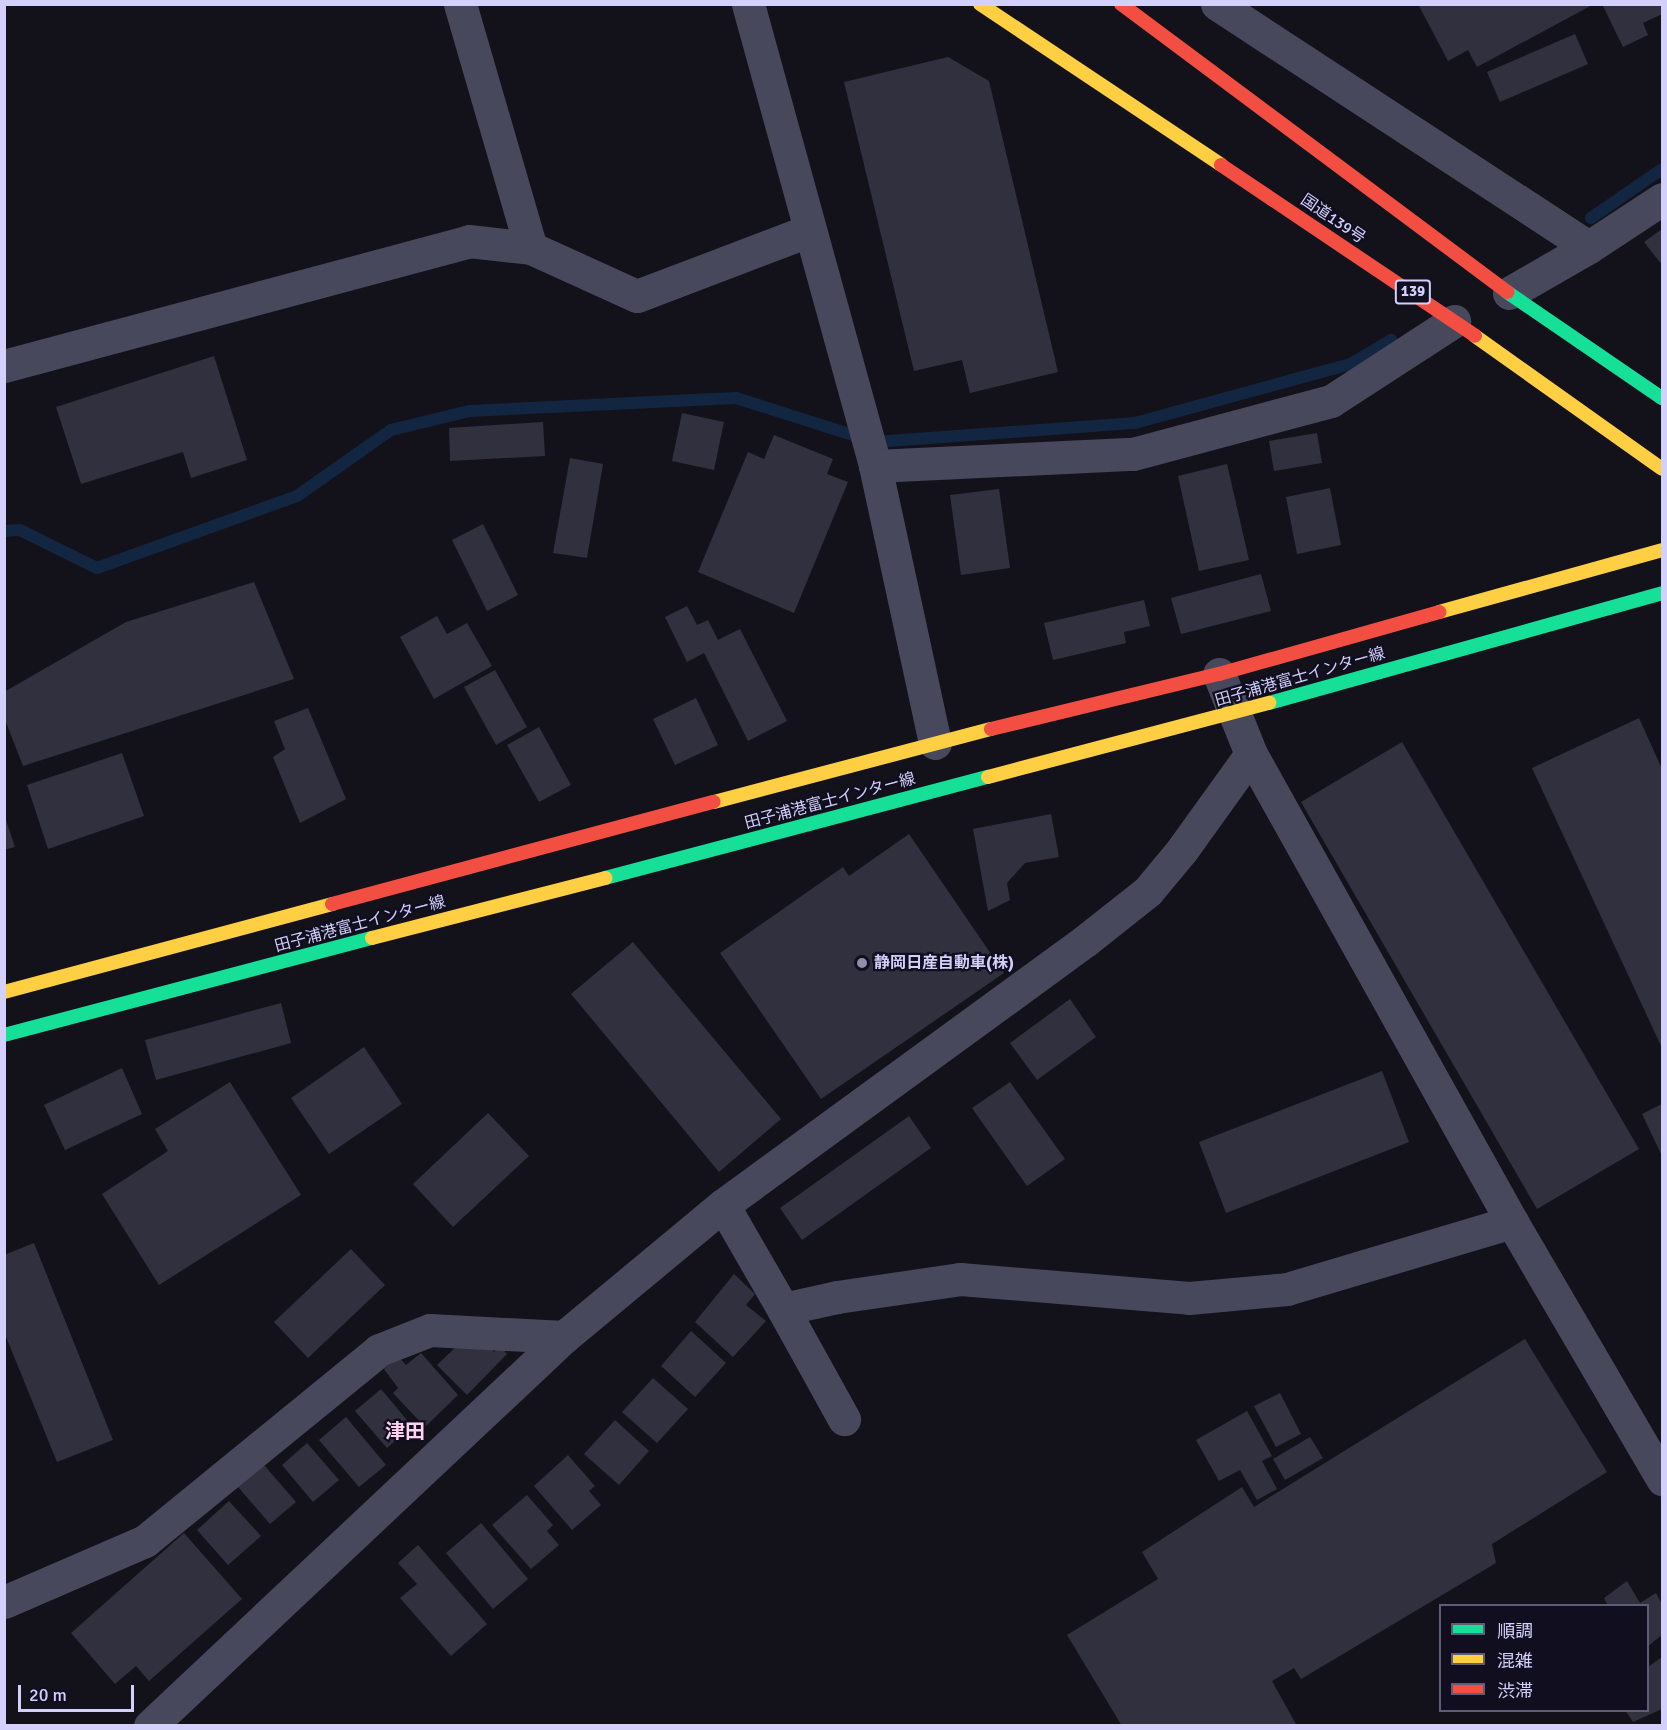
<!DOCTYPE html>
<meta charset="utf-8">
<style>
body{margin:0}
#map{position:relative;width:1667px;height:1730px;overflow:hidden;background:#13121b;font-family:Signika,"Noto Sans JP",sans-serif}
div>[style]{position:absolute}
.stream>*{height:12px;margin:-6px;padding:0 6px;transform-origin:6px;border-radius:6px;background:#122641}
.building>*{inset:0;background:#31303e}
.street>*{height:33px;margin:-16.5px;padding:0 16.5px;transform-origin:16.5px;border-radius:16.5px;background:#48485c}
.fast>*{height:14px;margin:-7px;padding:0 7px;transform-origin:7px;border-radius:7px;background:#16e098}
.slow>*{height:14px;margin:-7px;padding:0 7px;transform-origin:7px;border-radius:7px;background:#ffcf43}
.jam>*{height:14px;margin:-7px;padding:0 7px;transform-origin:7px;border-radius:7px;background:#f24e42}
.dots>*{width:16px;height:16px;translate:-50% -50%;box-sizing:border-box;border:3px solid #100e1f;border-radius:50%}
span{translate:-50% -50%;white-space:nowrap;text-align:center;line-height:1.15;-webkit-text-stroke:4.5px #100e1f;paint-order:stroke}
.shield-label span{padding:2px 4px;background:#100e1f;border:2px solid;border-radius:4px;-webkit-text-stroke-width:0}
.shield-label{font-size:15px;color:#d3d0fb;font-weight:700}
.street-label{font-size:16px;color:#d3d0fb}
.poi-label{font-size:16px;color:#d3d0fb;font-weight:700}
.left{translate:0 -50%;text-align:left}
.quarter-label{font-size:20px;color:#fcd2ee;font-weight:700}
.frame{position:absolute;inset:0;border:6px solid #d3d0fb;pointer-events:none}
.legend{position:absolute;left:1439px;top:1604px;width:210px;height:108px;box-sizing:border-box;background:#100e1f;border:2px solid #5e5c77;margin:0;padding:8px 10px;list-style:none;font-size:18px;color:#d3d0fb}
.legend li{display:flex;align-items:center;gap:12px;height:30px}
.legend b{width:30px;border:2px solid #5e5c77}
.scale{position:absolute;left:18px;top:1685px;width:116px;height:27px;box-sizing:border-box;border:3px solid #d3d0fb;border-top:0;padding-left:8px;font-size:18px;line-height:21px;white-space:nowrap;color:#d3d0fb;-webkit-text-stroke:4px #100e1f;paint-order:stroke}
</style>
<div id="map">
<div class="stream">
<div style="left:1591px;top:218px;width:86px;rotate:-34.6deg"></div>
<div style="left:4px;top:531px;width:16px;rotate:-4deg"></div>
<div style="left:20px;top:530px;width:86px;rotate:26.3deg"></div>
<div style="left:97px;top:568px;width:213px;rotate:-19.8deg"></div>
<div style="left:297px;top:496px;width:115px;rotate:-35.1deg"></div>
<div style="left:391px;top:430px;width:80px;rotate:-13.7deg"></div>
<div style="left:469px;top:411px;width:267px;rotate:-2.8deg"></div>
<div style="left:736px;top:398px;width:146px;rotate:17.6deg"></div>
<div style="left:875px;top:442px;width:261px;rotate:-4.2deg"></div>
<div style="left:1135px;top:423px;width:224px;rotate:-15.3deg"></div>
<div style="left:1351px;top:364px;width:47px;rotate:-31deg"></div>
</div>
<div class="building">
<div style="clip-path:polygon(1418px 4px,1594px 4px,1477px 67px,1468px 50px,1448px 61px)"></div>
<div style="clip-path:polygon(1602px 4px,1662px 4px,1662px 14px,1643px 23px,1648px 35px,1623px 47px)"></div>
<div style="clip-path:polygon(1575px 34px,1588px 64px,1500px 102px,1487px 72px)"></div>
<div style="clip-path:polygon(948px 57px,989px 81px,1058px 372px,970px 393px,962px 360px,914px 371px,844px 82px)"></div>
<div style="clip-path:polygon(1662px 229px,1662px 265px,1644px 242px)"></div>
<div style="clip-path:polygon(214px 356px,247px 460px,191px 478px,183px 452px,81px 484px,56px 407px)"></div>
<div style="clip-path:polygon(682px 413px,724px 422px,714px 470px,672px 461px)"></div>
<div style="clip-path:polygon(543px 422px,545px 456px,450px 461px,449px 428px)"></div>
<div style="clip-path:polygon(1317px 433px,1322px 463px,1274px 471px,1269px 441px)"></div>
<div style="clip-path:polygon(774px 435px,833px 459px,827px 474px,848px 482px,794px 613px,698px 572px,748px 452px,764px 459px)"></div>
<div style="clip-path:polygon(570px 458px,603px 464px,587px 558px,553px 553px)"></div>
<div style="clip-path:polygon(1227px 464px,1249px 560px,1199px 571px,1178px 476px)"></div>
<div style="clip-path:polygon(1330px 488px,1341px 545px,1297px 554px,1286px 497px)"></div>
<div style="clip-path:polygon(999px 489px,1010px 568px,961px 575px,950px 495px)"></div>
<div style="clip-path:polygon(483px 524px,518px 595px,487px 611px,452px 540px)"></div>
<div style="clip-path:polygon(1261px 574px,1271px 611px,1181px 634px,1171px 598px)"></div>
<div style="clip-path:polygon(254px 582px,294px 679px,23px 766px,4px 717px,4px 692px,126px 622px)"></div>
<div style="clip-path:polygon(1144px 600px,1150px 626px,1124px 632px,1126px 643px,1053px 660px,1044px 623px)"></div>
<div style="clip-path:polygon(687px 606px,697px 625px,708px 620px,718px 640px,740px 629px,787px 721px,748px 741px,704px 653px,687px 662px,665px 617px)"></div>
<div style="clip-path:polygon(437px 616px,447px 634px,467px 623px,492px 666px,434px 699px,400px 637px)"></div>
<div style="clip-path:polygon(495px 670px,527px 727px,496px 745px,464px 687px)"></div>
<div style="clip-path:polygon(696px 698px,718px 745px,675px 765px,653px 719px)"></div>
<div style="clip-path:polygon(308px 708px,346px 799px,300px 823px,273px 757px,285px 749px,274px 721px)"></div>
<div style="clip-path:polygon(1639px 718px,1662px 769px,1662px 1048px,1532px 768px)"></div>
<div style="clip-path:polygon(539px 727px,571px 785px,539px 802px,507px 745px)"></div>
<div style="clip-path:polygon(1402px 742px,1639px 1149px,1537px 1209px,1301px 802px)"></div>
<div style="clip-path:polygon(122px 753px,144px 816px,48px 849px,27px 785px)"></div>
<div style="clip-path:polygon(4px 814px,15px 847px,4px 850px)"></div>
<div style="clip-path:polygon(1051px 814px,1059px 857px,1025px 863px,1007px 883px,1010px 900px,988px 911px,973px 829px)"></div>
<div style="clip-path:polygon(909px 834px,1004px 973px,821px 1099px,720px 953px,843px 867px,849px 876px)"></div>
<div style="clip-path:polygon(633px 942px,781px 1119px,719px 1172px,571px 994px)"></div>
<div style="clip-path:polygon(1070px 999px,1096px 1037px,1037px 1080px,1010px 1043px)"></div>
<div style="clip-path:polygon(281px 1003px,291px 1043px,156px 1080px,145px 1040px)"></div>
<div style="clip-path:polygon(364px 1047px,402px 1104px,329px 1154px,291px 1098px)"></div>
<div style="clip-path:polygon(122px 1068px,142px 1114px,65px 1150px,44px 1105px)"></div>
<div style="clip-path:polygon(1382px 1071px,1409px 1142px,1226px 1213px,1199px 1142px)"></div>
<div style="clip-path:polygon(230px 1082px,301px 1195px,159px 1285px,102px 1194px,168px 1151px,155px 1129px)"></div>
<div style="clip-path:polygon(1010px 1082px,1065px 1159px,1027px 1186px,972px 1108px)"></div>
<div style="clip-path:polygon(1662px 1104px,1662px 1156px,1642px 1114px)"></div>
<div style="clip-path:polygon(488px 1113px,529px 1156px,453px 1227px,413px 1184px)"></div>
<div style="clip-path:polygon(909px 1116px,931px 1148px,802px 1240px,780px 1208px)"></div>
<div style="clip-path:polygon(34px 1243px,113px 1440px,57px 1462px,4px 1332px,4px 1255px)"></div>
<div style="clip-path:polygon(351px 1249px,385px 1285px,308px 1358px,274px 1322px)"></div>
<div style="clip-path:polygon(734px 1274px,755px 1294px,746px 1305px,766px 1321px,733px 1357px,695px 1322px)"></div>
<div style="clip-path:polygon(691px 1331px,726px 1363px,695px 1397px,661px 1366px)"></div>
<div style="clip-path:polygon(1525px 1339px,1607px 1472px,1492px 1544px,1496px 1563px,1301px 1679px,1294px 1668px,1272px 1681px,1297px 1726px,1122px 1726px,1067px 1635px,1158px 1579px,1142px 1552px,1242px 1487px,1254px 1507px)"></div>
<div style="clip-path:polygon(485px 1343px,494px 1352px,500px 1346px,507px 1354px,467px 1395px,437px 1365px,458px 1345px)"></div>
<div style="clip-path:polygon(421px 1353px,458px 1395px,425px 1427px,393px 1393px,398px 1388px,384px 1369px,398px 1356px,406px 1365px)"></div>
<div style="clip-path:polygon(653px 1378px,688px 1409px,657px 1443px,622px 1412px)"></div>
<div style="clip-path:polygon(381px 1389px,412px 1426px,387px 1448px,355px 1411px)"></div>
<div style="clip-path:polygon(1280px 1393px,1301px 1434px,1276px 1447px,1254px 1406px)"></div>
<div style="clip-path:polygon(1247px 1411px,1272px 1456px,1262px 1461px,1277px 1489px,1257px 1500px,1240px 1470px,1219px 1481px,1196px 1440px)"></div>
<div style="clip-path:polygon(346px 1417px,386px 1465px,359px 1487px,319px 1440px)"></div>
<div style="clip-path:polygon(615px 1420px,649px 1451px,619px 1485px,584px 1454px)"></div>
<div style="clip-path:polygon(1310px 1437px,1323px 1458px,1285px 1480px,1273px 1459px)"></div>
<div style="clip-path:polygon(307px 1443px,339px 1480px,313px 1502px,282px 1465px)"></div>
<div style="clip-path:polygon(568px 1455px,595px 1486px,589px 1491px,601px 1505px,572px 1530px,534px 1486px)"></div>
<div style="clip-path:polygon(264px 1465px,296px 1502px,270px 1524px,238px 1487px)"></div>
<div style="clip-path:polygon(527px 1495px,553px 1525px,547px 1531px,559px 1545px,531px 1569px,492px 1525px)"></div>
<div style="clip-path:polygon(229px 1501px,261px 1536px,228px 1565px,197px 1530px)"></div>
<div style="clip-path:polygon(481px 1523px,528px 1579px,493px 1609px,446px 1553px)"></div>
<div style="clip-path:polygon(184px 1533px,242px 1599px,149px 1681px,136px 1666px,115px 1684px,71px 1633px)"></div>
<div style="clip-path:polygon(418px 1545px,487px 1624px,451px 1656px,400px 1598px,417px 1584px,398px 1563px)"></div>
<div style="clip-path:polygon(1627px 1581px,1640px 1603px,1656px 1593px,1662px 1604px,1662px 1635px,1648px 1646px,1648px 1606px,1608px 1606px,1604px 1598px)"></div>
<div style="clip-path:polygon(1662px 1657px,1662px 1709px,1633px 1722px,1625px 1710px,1648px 1710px,1648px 1667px)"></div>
</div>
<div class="street">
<div style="left:460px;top:4px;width:254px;rotate:73.8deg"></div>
<div style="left:748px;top:4px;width:479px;rotate:74.6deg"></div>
<div style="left:1217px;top:4px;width:444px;rotate:33.2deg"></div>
<div style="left:1509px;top:293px;width:92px;rotate:-29.9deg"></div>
<div style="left:1589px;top:247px;width:87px;rotate:-33.3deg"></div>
<div style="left:4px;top:366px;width:482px;rotate:-15deg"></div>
<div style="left:469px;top:241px;width:62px;rotate:6.4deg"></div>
<div style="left:531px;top:248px;width:116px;rotate:24.4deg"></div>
<div style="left:637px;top:296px;width:183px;rotate:-20.8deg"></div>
<div style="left:1219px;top:674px;width:86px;rotate:68.2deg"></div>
<div style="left:1251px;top:754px;width:536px;rotate:60.85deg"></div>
<div style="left:1512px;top:1222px;width:298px;rotate:59.7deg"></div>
<div style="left:935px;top:743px;width:283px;rotate:-102.2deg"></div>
<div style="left:875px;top:466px;width:258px;rotate:-2.7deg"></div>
<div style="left:1133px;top:454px;width:205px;rotate:-15deg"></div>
<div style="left:1331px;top:401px;width:147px;rotate:-33deg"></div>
<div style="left:723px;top:1205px;width:120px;rotate:60deg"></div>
<div style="left:783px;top:1309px;width:55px;rotate:-12.5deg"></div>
<div style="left:837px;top:1297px;width:124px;rotate:-8.3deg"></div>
<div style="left:960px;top:1279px;width:230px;rotate:4.7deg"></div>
<div style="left:1189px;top:1298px;width:98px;rotate:-5.2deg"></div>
<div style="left:1287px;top:1289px;width:235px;rotate:-16.6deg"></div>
<div style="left:783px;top:1309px;width:126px;rotate:61deg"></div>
<div style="left:4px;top:1602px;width:154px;rotate:-23.4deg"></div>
<div style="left:145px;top:1541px;width:302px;rotate:-39.2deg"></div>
<div style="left:379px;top:1350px;width:55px;rotate:-21.4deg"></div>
<div style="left:430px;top:1330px;width:134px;rotate:3deg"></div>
<div style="left:150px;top:1726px;width:568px;rotate:-43.22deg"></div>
<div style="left:564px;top:1337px;width:207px;rotate:-39.7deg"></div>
<div style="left:723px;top:1205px;width:448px;rotate:-36.1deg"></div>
<div style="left:1085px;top:941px;width:80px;rotate:-38.4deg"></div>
<div style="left:1148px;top:891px;width:53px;rotate:-50.3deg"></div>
<div style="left:1182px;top:850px;width:118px;rotate:-54.3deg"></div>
</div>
<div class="fast">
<div style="left:1507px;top:292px;width:188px;rotate:34.4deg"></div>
<div style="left:1269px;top:703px;width:408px;rotate:-15.6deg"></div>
<div style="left:605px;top:878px;width:396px;rotate:-14.8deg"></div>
<div style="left:4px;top:1035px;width:381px;rotate:-14.8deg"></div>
</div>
<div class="slow">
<div style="left:980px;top:4px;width:290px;rotate:33.7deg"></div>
<div style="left:1475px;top:336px;width:229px;rotate:35.4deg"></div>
<div style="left:1439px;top:612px;width:231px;rotate:-15.5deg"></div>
<div style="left:988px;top:777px;width:291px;rotate:-14.8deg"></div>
<div style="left:714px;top:802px;width:286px;rotate:-14.8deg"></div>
<div style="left:372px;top:938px;width:241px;rotate:-14.4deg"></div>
<div style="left:4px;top:992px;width:340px;rotate:-15deg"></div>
</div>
<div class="jam">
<div style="left:1121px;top:4px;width:482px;rotate:36.7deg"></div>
<div style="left:1221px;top:165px;width:306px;rotate:33.9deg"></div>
<div style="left:991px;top:729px;width:235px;rotate:-13.6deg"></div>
<div style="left:1219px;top:674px;width:229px;rotate:-15.7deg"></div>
<div style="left:332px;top:904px;width:395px;rotate:-15deg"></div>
</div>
<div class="dots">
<div style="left:862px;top:963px;background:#908ead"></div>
</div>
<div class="shield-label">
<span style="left:1413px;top:292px">139</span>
</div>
<div class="street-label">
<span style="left:1333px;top:219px;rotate:34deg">国道139号</span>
<span style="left:1300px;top:677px;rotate:-16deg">田子浦港富士インター線</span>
<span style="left:830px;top:801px;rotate:-15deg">田子浦港富士インター線</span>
<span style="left:360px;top:924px;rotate:-15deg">田子浦港富士インター線</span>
</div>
<div class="poi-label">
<span class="left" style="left:874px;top:963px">静岡日産自動車(株)</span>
</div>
<div class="quarter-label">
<span style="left:405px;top:1431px">津田</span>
</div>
<div class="frame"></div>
<ul class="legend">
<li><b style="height:8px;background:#16e098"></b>順調</li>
<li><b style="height:8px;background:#ffcf43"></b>混雑</li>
<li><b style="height:8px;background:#f24e42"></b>渋滞</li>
</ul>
<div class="scale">20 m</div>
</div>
